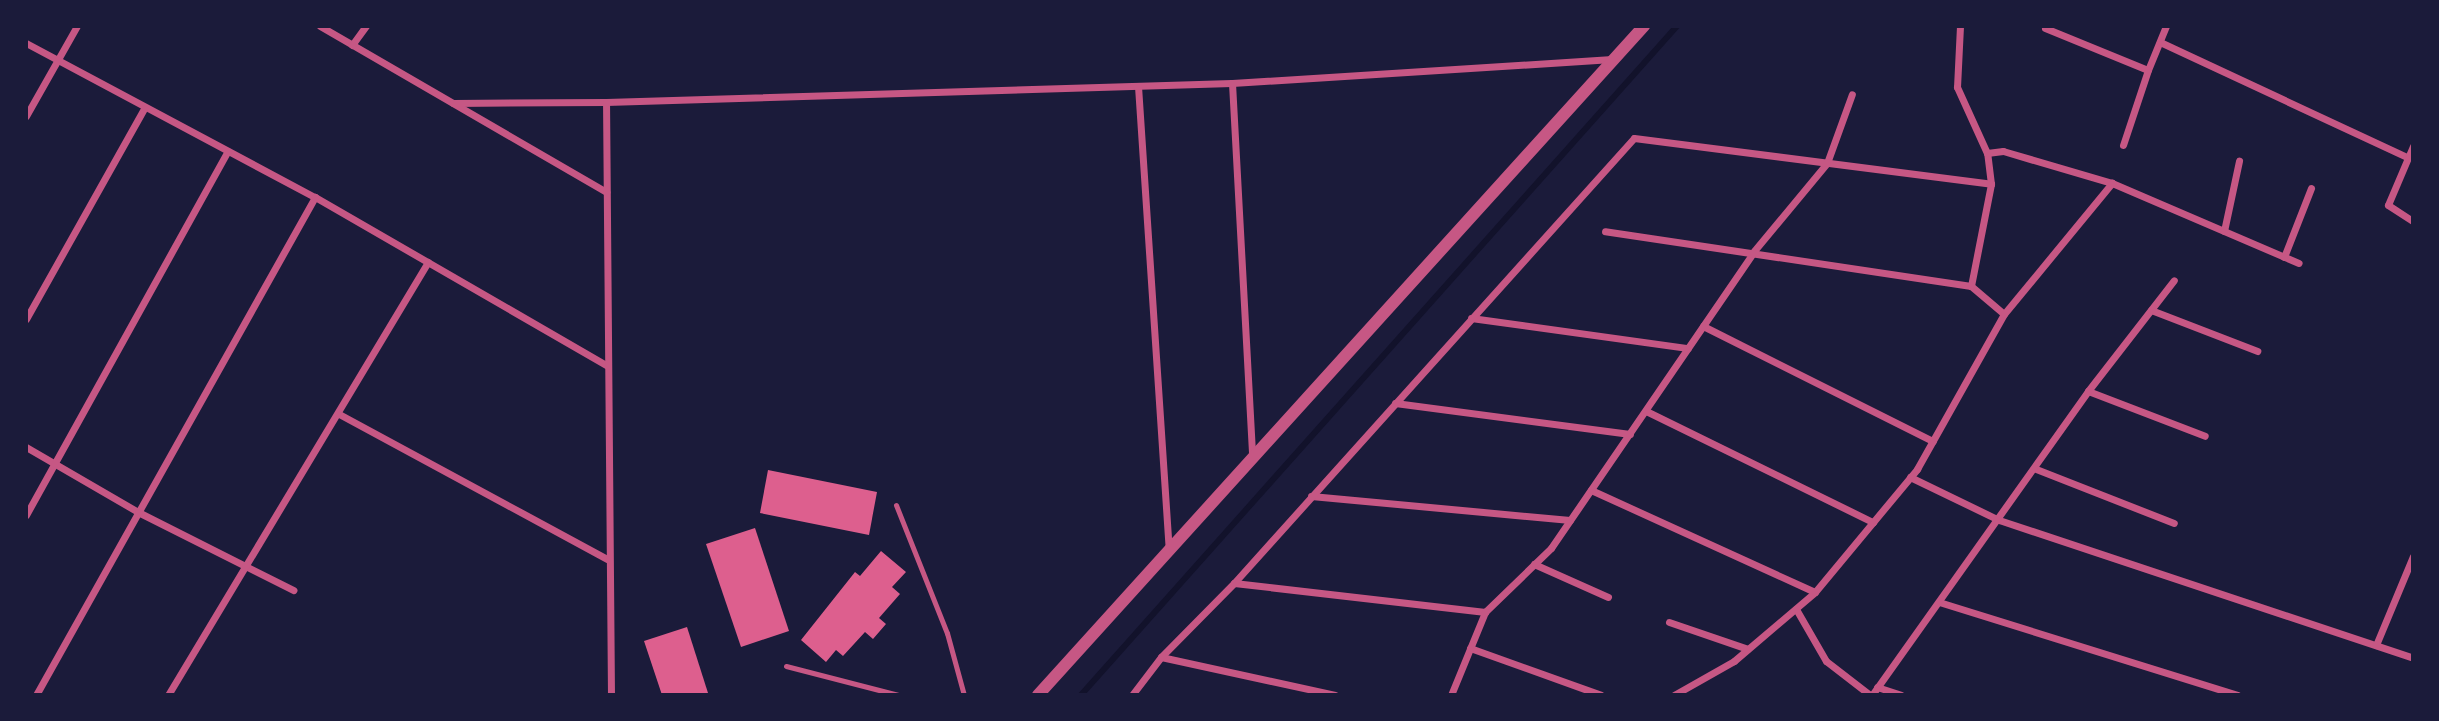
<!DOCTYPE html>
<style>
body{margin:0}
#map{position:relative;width:2439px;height:721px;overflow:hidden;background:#1b1b3a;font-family:Rubik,sans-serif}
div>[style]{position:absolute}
.stream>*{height:6px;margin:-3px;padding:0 3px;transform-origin:3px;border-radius:3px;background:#12122b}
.building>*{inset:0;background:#dd5f8e}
.service>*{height:5px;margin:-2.5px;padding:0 2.5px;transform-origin:2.5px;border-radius:2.5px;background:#c65784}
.minor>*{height:7px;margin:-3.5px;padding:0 3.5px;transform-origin:3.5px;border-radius:3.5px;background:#c65784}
.tertiary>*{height:12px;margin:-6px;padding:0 6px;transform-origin:6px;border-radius:6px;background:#c65784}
span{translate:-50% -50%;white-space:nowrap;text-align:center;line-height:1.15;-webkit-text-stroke:6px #1b1b3a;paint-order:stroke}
.frame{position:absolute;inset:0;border:28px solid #1b1b3a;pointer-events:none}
</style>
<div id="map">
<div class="stream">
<div style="left:1081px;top:695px;width:896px;rotate:-48.3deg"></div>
</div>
<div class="building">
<div style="clip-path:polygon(768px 470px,877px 492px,869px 535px,760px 513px)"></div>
<div style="clip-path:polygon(755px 528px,789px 631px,741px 647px,706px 544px)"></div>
<div style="clip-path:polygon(881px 551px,906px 572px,892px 587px,900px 594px,879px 618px,886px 624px,873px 639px,865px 632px,843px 656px,836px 650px,826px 662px,801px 640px,855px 572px,860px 576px)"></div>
<div style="clip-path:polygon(687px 627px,708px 693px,662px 695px,644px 641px)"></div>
</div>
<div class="service">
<div style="left:896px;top:505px;width:138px;rotate:68.3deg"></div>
<div style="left:947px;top:633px;width:64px;rotate:74.7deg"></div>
<div style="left:786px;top:666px;width:116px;rotate:14.5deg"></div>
</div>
<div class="minor">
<div style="left:320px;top:26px;width:331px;rotate:30.1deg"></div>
<div style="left:1960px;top:26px;width:61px;rotate:92.8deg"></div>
<div style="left:1957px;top:87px;width:72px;rotate:65.6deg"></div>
<div style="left:2045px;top:28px;width:111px;rotate:22.2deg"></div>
<div style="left:2148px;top:70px;width:48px;rotate:-67.8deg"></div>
<div style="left:2160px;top:42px;width:272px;rotate:25deg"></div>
<div style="left:26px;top:43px;width:327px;rotate:28.1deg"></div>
<div style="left:315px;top:197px;width:338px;rotate:30deg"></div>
<div style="left:352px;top:45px;width:24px;rotate:-54deg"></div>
<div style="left:1232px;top:83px;width:376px;rotate:86.9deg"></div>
<div style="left:1138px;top:86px;width:465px;rotate:86.2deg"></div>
<div style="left:453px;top:103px;width:153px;rotate:-0.4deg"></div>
<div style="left:26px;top:116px;width:103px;rotate:-60.5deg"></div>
<div style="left:2123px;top:145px;width:79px;rotate:-71.6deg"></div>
<div style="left:2413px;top:146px;width:64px;rotate:113deg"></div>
<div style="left:2388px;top:205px;width:30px;rotate:33deg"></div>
<div style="left:1991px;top:184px;width:31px;rotate:-97deg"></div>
<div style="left:1987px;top:153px;width:16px;rotate:-7deg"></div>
<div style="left:2003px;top:151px;width:114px;rotate:16.4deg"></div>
<div style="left:2112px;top:183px;width:203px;rotate:23.2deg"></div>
<div style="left:2224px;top:231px;width:72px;rotate:-77.9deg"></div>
<div style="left:2284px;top:257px;width:74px;rotate:-68.6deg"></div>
<div style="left:1971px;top:286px;width:43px;rotate:40.3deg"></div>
<div style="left:2151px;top:310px;width:114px;rotate:21.1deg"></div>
<div style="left:1471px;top:318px;width:219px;rotate:7.9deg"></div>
<div style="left:26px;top:319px;width:241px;rotate:-60.7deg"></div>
<div style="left:1703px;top:326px;width:257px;rotate:26.6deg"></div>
<div style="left:2088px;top:391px;width:125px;rotate:21deg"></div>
<div style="left:1395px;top:403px;width:237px;rotate:7.5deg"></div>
<div style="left:1646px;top:411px;width:253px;rotate:26.1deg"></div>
<div style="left:339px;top:414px;width:305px;rotate:28.4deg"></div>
<div style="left:26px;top:447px;width:129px;rotate:30.1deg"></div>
<div style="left:138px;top:512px;width:174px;rotate:26.7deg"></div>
<div style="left:2036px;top:469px;width:148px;rotate:21.4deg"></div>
<div style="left:1910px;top:477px;width:99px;rotate:25.8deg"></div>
<div style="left:1999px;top:520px;width:436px;rotate:18.4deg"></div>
<div style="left:1591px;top:490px;width:246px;rotate:24.5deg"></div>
<div style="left:1311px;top:496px;width:260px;rotate:5.3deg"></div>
<div style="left:26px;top:515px;width:416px;rotate:-61deg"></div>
<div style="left:1534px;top:564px;width:81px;rotate:24deg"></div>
<div style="left:1234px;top:583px;width:253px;rotate:6.6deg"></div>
<div style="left:1485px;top:612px;width:92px;rotate:-44.1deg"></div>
<div style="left:1551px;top:548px;width:360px;rotate:-55.6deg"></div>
<div style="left:1754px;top:251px;width:114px;rotate:-50.3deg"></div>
<div style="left:1827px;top:163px;width:73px;rotate:-70.1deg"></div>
<div style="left:1939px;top:602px;width:313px;rotate:17.3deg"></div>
<div style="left:1796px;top:609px;width:60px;rotate:60deg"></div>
<div style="left:1826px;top:661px;width:56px;rotate:37.7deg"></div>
<div style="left:1669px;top:622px;width:83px;rotate:18.9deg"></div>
<div style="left:2376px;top:645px;width:96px;rotate:-67.4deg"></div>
<div style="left:1470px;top:648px;width:139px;rotate:19.7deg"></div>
<div style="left:1161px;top:657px;width:178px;rotate:12.3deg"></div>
<div style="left:1877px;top:687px;width:25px;rotate:18deg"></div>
<div style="left:36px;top:695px;width:571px;rotate:-60.74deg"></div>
<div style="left:168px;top:695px;width:505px;rotate:-59.02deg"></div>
<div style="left:611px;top:695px;width:593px;rotate:-90.48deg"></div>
<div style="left:606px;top:102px;width:626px;rotate:-1.74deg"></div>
<div style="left:1232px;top:83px;width:381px;rotate:-3.6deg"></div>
<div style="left:1132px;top:695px;width:48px;rotate:-52.7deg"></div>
<div style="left:1161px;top:657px;width:104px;rotate:-45.4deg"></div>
<div style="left:1234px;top:583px;width:598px;rotate:-48.05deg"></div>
<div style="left:1634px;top:138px;width:360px;rotate:7.3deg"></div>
<div style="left:1991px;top:184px;width:104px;rotate:101.1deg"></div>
<div style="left:1971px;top:286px;width:370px;rotate:-171.5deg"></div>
<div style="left:1451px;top:695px;width:90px;rotate:-67.7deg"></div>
<div style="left:1674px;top:695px;width:69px;rotate:-29.5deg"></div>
<div style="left:1734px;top:661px;width:106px;rotate:-40.4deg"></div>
<div style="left:1815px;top:592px;width:160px;rotate:-50.3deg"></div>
<div style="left:1917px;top:469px;width:178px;rotate:-60.7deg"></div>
<div style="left:2004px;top:314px;width:170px;rotate:-50.5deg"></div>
<div style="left:1872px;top:695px;width:373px;rotate:-54.6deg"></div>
<div style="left:2088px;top:391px;width:140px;rotate:-52.2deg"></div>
</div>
<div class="tertiary">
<div style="left:1038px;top:695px;width:903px;rotate:-47.83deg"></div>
</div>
<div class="frame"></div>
</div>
